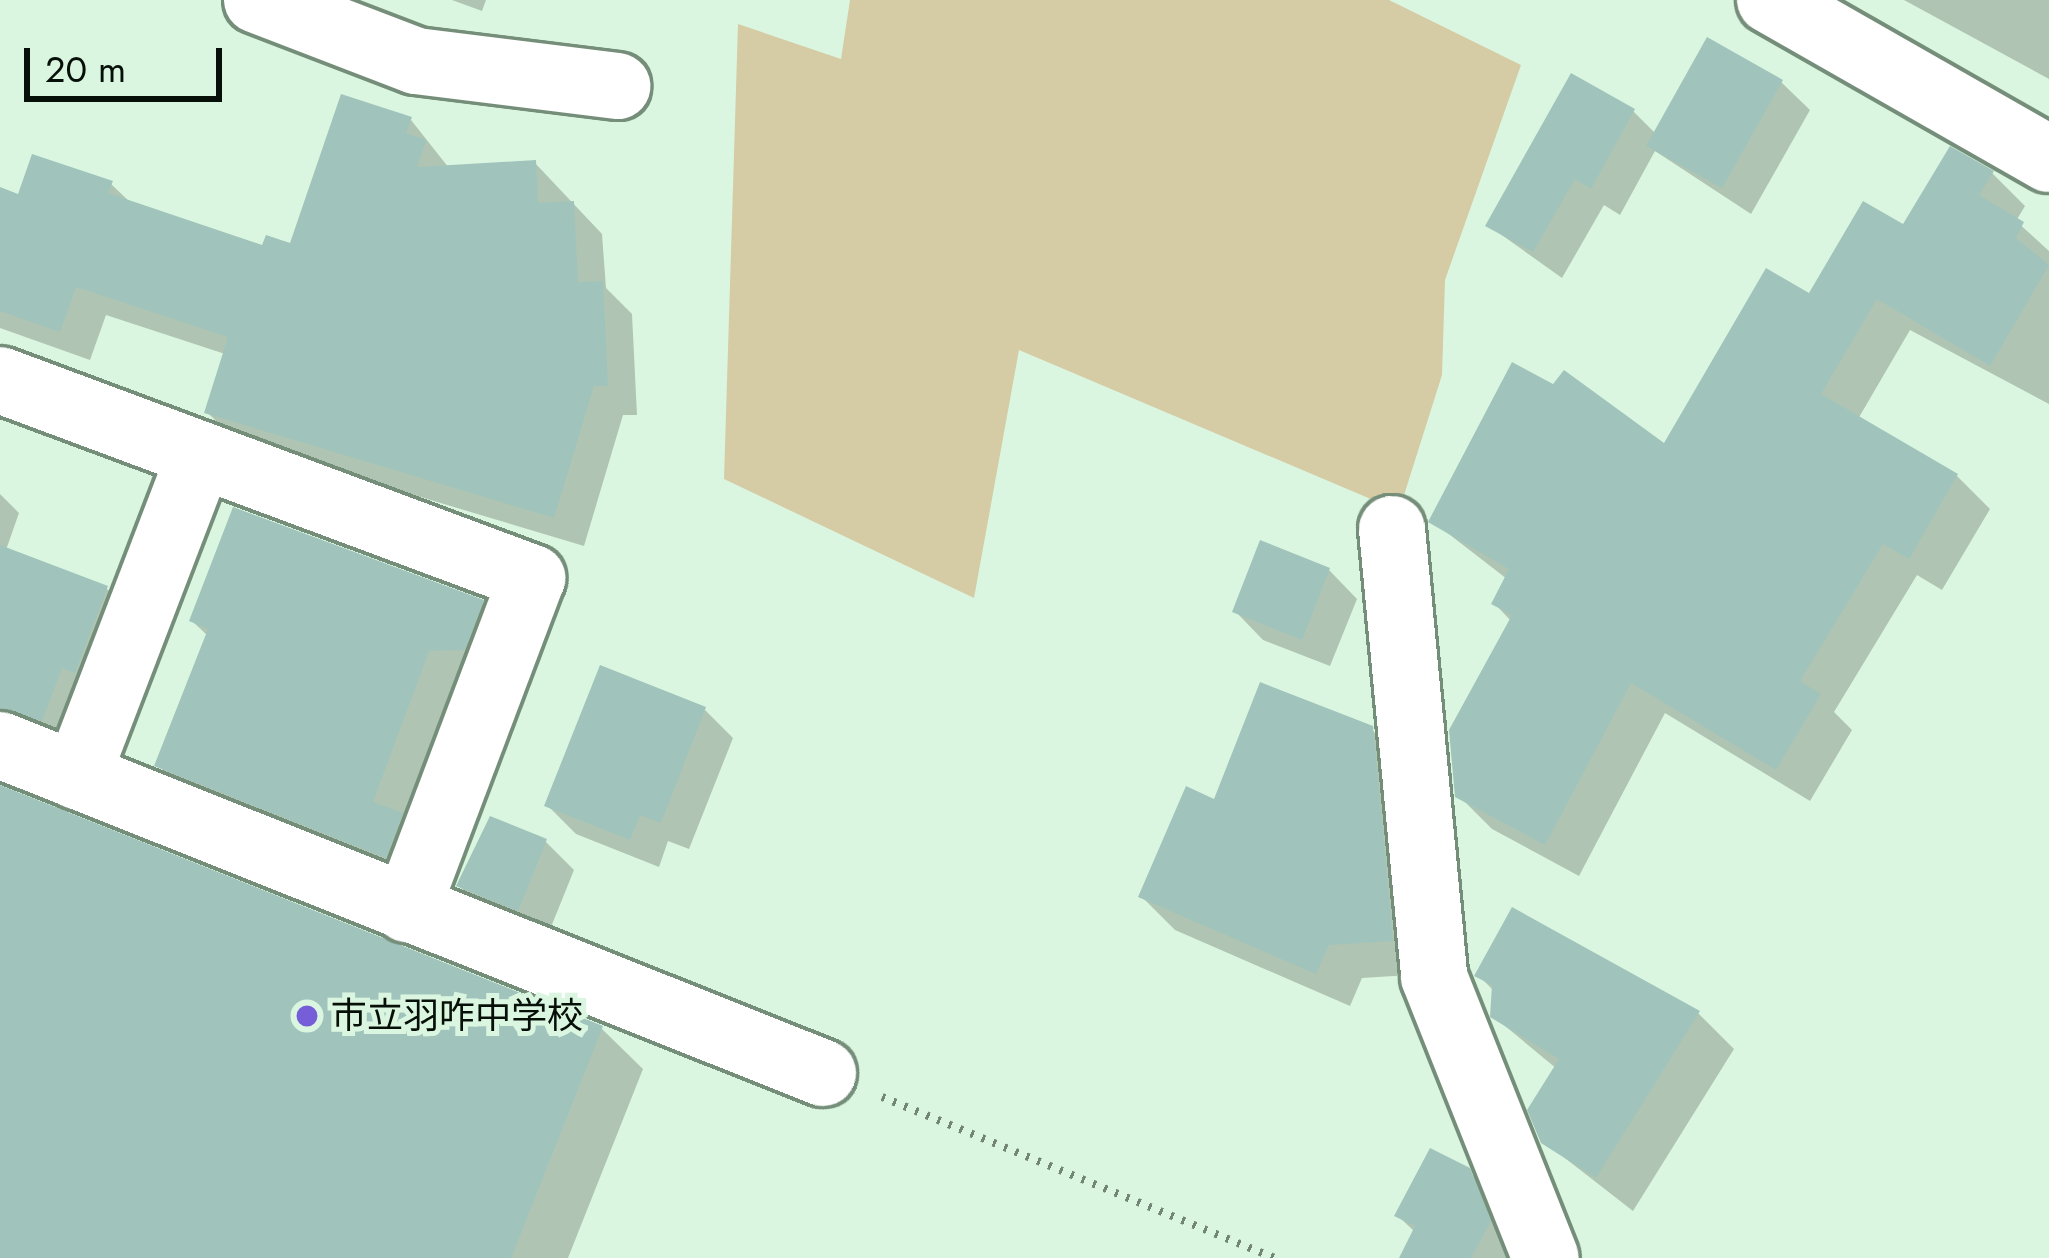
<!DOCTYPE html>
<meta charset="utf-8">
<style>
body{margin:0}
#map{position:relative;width:2049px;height:1258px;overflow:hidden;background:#dbf6e0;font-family:Jost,"Noto Sans JP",sans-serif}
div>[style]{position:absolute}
.green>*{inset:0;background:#d5cba5}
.shadow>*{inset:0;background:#0003}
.building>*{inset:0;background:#a0c4bb}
.path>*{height:8px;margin-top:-4px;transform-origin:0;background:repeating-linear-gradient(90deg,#738576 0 3px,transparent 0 12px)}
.roads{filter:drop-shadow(3px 0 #758e7a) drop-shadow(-3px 0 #758e7a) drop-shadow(0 3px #758e7a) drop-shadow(0 -3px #758e7a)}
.street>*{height:66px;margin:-33px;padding:0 33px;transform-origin:33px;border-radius:33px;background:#fff}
.dots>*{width:33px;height:33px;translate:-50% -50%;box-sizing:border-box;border:6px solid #dbf6e0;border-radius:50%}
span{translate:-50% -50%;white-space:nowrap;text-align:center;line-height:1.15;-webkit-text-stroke:10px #dbf6e0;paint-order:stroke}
.poi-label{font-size:36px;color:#060f08}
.left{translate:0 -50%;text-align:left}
.scale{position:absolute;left:24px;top:48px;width:198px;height:54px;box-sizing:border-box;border:6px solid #060f08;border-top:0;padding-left:15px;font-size:36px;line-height:42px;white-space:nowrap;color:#060f08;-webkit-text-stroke:9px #dbf6e0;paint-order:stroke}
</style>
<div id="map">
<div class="green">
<div style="clip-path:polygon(850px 0,1389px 0,1521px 65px,1445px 280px,1442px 375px,1399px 511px,1019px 350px,974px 598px,724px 479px,738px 24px,841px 59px)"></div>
</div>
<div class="shadow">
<div style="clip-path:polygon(452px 0,486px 0,482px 11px)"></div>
<div style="clip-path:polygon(1904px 0,2049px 0,2049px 79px)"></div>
<div style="clip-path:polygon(1781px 82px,1810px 110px,1751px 214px,1655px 151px,1620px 215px,1604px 205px,1562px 278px,1489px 226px,1633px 111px,1656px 134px)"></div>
<div style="clip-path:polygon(411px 120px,449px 168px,535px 163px,602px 234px,606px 288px,632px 314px,637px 415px,623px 415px,584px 546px,237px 442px,207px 412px,225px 354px,106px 315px,90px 360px,0 328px,0 207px,111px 184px,132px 204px,264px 249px,292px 247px)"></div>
<div style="clip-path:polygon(1992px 173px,2025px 206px,2016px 221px,2049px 251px,2049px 404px,1910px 330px,1858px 419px,1957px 476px,1990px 509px,1942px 590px,1917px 575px,1834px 712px,1852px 730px,1810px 801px,1665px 713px,1579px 876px,1492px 829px,1458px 795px,1512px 622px,1495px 604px,1507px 579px,1432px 521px,1665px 447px,1811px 298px)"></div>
<div style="clip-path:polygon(0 494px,19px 513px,6px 550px,106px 588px,142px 624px,78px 755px,0 730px)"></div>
<div style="clip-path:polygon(1329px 570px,1357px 599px,1330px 666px,1263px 640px,1235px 611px)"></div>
<div style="clip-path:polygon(482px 603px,509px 629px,491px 676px,456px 676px,404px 817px,428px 842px,413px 883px,185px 792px,158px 765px,208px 636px,192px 621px)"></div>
<div style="clip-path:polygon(705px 710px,733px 738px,689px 849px,668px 841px,659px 867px,576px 834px,548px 806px)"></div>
<div style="clip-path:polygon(1371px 729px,1406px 763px,1426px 974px,1362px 978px,1350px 1006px,1175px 930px,1141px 896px,1216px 803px)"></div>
<div style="clip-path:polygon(0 818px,601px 1028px,643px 1069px,568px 1258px,0 1258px)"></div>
<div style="clip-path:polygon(545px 841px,574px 870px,547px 937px,487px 914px,459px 886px)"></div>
<div style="clip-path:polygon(1478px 975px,1698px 1013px,1734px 1049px,1633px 1211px,1543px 1141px,1557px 1069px,1493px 1016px,1495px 992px)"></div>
<div style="clip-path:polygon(1468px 1171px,1497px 1200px,1514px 1258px,1403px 1258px,1415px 1232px,1398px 1216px)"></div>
</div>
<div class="building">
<div style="clip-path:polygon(1707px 37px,1783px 80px,1722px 188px,1646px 146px)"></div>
<div style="clip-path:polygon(1571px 73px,1635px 109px,1591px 189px,1575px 179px,1533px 252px,1485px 226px)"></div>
<div style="clip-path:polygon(341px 94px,412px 117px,406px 133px,426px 140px,417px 167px,536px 160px,538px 203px,574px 201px,578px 282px,603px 281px,608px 386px,594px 386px,554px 518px,204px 413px,228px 337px,76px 287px,60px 332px,0 311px,0 187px,18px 194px,32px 154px,113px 181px,108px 193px,262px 245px,266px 235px,290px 243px)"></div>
<div style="clip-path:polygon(1950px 146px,1994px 171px,1979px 195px,2024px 222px,2016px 238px,2049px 265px,1990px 366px,1877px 299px,1821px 394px,1958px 474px,1909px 559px,1883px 544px,1800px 681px,1821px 694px,1776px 770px,1631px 683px,1545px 845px,1455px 797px,1449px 730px,1512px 615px,1491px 604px,1509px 569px,1428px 522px,1512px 362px,1553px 384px,1564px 370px,1664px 443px,1766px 268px,1809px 293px,1863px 201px,1903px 224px)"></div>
<div style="clip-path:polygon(233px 507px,484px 600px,465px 650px,429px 651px,373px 802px,403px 813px,386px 858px,154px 766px,208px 629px,189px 621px)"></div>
<div style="clip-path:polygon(1260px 540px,1330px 568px,1302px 640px,1232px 612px)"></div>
<div style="clip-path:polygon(0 545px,108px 586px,75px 673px,62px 668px,42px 721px,0 708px)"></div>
<div style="clip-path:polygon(600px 665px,706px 707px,661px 823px,640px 815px,630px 840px,544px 806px)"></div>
<div style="clip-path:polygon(1260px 682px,1373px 726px,1393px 941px,1329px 945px,1316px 974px,1138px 897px,1186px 786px,1214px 799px)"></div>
<div style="clip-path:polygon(0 785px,603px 1026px,511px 1258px,0 1258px)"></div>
<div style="clip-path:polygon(490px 816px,547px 839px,518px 911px,456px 886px)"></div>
<div style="clip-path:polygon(1512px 907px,1700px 1011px,1596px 1178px,1541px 1143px,1527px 1110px,1559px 1059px,1490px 1017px,1492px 985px,1474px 976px)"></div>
<div style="clip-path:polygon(1430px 1148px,1470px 1168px,1491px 1221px,1471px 1258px,1399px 1258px,1415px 1226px,1394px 1216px)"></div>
</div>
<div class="path">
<div style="left:882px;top:1097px;width:425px;rotate:22.3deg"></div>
</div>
<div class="roads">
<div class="street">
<div style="left:257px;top:0;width:170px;rotate:21deg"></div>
<div style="left:416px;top:61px;width:203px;rotate:7.1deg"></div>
<div style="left:1770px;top:0;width:321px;rotate:29.7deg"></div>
<div style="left:0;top:380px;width:568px;rotate:20.41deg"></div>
<div style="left:532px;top:578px;width:354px;rotate:110.7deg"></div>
<div style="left:1392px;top:529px;width:450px;rotate:84.6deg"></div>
<div style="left:1434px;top:977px;width:302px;rotate:68.3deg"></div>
<div style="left:0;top:745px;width:886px;rotate:21.73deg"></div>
<div style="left:77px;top:776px;width:344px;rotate:-69deg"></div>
</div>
</div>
<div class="dots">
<div style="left:307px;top:1016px;background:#775ed9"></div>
</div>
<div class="poi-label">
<span class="left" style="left:331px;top:1016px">市立羽咋中学校</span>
</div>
<div class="scale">20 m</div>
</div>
